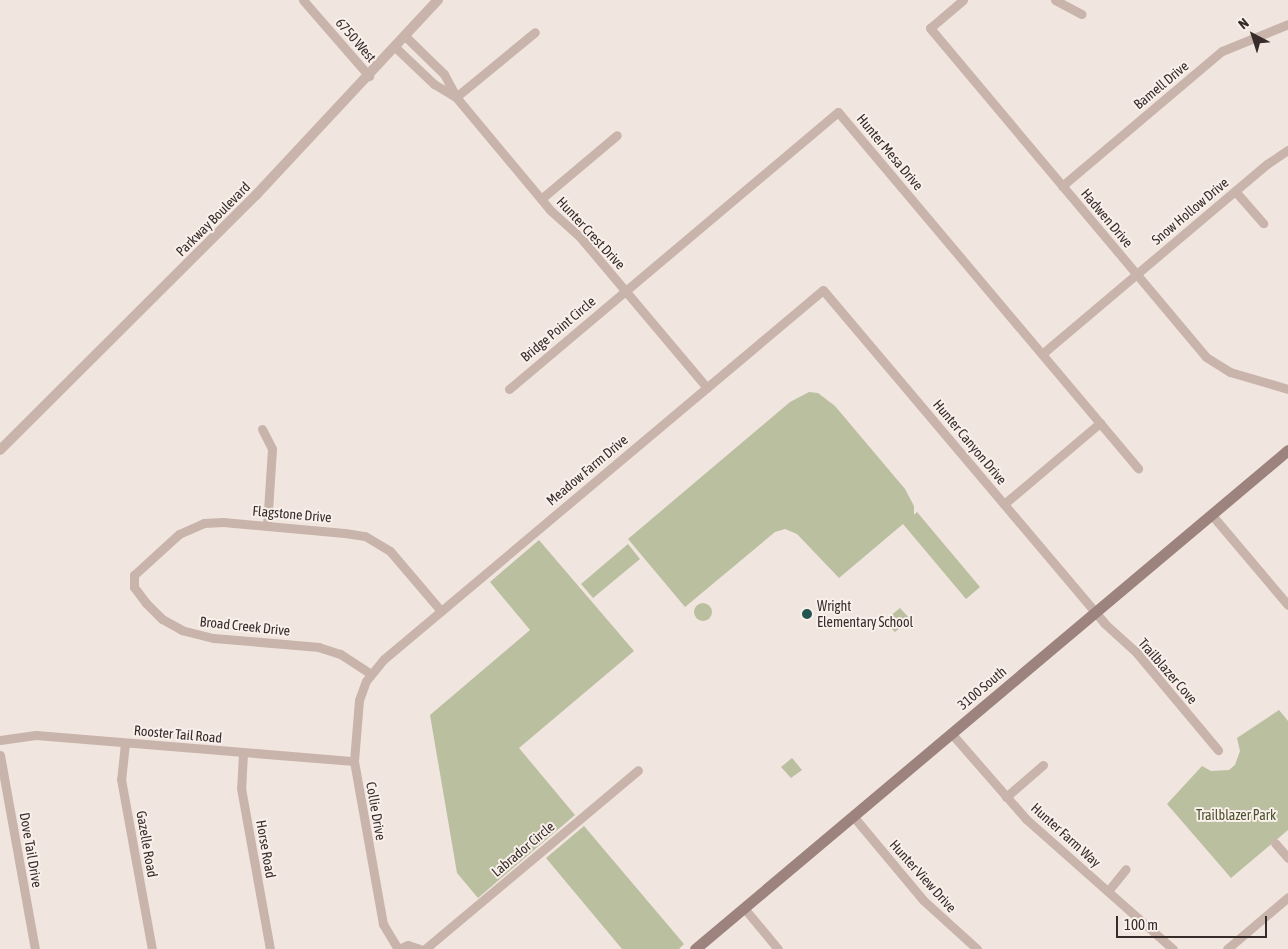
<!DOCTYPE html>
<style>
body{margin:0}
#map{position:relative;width:1288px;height:949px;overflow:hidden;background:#f1e5df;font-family:"Asap Condensed",sans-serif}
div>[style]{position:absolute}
.green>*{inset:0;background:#babf9f}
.round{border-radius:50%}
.minor>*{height:9px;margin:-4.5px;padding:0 4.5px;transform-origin:4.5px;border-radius:4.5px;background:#c9b4ab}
.tertiary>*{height:10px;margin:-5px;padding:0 5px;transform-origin:5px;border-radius:5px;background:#c9b4ab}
.secondary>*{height:11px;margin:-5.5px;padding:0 5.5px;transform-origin:5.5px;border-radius:5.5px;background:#9c837d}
.dots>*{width:14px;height:14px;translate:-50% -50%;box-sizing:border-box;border:2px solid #f9f0eb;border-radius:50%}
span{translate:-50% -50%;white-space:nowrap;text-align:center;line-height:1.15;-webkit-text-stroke:4px #f9f0eb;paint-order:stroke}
.street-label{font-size:14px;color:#372c2a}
.poi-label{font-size:14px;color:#372c2a}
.left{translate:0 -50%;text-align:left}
.park-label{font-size:14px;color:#4c542f}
.north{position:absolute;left:1228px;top:10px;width:50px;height:50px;-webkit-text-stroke:4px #f9f0eb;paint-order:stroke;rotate:320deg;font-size:14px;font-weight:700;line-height:20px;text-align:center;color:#372c2a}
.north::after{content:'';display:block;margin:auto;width:18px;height:22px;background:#372c2a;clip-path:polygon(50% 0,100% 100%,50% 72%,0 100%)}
.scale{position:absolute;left:1116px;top:916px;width:151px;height:22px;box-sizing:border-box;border:2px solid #372c2a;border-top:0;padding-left:6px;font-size:15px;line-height:18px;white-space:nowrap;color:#372c2a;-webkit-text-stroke:4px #f9f0eb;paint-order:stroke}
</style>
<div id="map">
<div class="green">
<div style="clip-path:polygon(809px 392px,818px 393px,835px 406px,905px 489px,914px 506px,914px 515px,906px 522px,917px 512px,980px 587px,966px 599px,903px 524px,839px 578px,797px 534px,785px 529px,775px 532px,685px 607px,628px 539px,790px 402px)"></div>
<div style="clip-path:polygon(539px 540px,634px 651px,519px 748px,575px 815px,478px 898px,457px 873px,430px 715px,530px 630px,490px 582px)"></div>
<div style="clip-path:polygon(628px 544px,640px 559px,593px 598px,581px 584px)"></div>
<div class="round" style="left:694px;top:603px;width:18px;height:18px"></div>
<div style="clip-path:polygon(900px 608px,910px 619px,895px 632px,884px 621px)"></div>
<div style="clip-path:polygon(1279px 710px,1288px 721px,1288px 830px,1231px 878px,1167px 804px,1202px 766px,1211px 771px,1229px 770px,1235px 765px,1240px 751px,1237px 738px)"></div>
<div style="clip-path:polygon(792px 758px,802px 770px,791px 778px,781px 767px)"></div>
<div style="clip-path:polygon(584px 826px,684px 944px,679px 949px,622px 949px,546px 858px)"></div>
</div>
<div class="minor">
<div style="left:303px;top:0;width:101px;rotate:49deg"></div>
<div style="left:963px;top:0;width:43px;rotate:139.7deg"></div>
<div style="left:930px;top:28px;width:429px;rotate:50deg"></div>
<div style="left:1206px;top:357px;width:28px;rotate:32deg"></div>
<div style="left:1230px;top:372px;width:60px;rotate:16.3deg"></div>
<div style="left:1055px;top:0;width:30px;rotate:28deg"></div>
<div style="left:405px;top:36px;width:54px;rotate:44.3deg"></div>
<div style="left:444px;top:74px;width:26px;rotate:62deg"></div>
<div style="left:456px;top:97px;width:147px;rotate:50.2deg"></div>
<div style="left:550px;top:210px;width:40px;rotate:42deg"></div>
<div style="left:580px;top:237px;width:197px;rotate:49.9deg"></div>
<div style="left:395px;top:47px;width:54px;rotate:43.5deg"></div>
<div style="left:434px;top:84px;width:26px;rotate:31deg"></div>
<div style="left:456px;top:97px;width:102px;rotate:-39.4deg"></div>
<div style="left:1062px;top:186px;width:209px;rotate:-40.2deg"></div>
<div style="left:1222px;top:51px;width:71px;rotate:-22.2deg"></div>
<div style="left:1235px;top:191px;width:43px;rotate:48.8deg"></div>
<div style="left:541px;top:199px;width:99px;rotate:-40.1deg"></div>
<div style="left:1042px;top:354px;width:294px;rotate:-40.2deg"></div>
<div style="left:1267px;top:164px;width:25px;rotate:-34deg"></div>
<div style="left:509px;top:389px;width:430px;rotate:-40.1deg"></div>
<div style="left:838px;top:112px;width:466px;rotate:49.9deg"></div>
<div style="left:262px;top:429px;width:22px;rotate:63deg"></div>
<div style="left:272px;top:449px;width:77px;rotate:93.7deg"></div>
<div style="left:1004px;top:504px;width:126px;rotate:-40.2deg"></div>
<div style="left:1211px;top:514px;width:119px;rotate:49.8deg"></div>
<div style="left:371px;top:674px;width:37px;rotate:-147deg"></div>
<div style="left:340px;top:654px;width:22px;rotate:-162deg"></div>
<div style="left:319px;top:647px;width:106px;rotate:-175.1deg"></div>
<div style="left:213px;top:638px;width:32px;rotate:-166deg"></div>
<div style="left:182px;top:630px;width:23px;rotate:-151deg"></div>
<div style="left:162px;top:619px;width:23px;rotate:-135deg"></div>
<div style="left:146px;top:603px;width:20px;rotate:-127deg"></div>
<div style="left:134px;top:587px;width:12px;rotate:-90deg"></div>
<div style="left:134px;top:575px;width:61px;rotate:-42.3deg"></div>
<div style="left:179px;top:534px;width:27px;rotate:-24deg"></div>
<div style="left:204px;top:523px;width:19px;rotate:-3deg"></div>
<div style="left:223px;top:522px;width:122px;rotate:5.2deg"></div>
<div style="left:345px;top:533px;width:20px;rotate:9deg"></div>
<div style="left:365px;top:536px;width:29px;rotate:31deg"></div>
<div style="left:390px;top:551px;width:79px;rotate:49.6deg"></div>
<div style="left:951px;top:733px;width:114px;rotate:48.9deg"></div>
<div style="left:1026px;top:819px;width:196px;rotate:41.5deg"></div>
<div style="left:0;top:740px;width:36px;rotate:-8deg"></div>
<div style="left:36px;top:735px;width:319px;rotate:4.7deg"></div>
<div style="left:125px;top:743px;width:36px;rotate:96deg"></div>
<div style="left:121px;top:779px;width:173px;rotate:79.7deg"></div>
<div style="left:243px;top:753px;width:35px;rotate:93deg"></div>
<div style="left:241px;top:788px;width:164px;rotate:79.8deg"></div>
<div style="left:0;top:755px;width:197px;rotate:79.8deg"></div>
<div style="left:1006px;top:797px;width:49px;rotate:-40.9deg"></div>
<div style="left:853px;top:816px;width:109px;rotate:50.2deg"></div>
<div style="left:923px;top:900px;width:73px;rotate:42.2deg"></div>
<div style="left:1275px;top:843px;width:20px;rotate:49deg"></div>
<div style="left:1108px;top:891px;width:28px;rotate:-51deg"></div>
<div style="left:744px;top:908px;width:53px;rotate:50.3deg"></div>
<div style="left:420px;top:949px;width:13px;rotate:-162deg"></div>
<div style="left:408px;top:945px;width:11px;rotate:158deg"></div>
<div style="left:398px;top:949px;width:29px;rotate:-121deg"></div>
<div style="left:383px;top:924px;width:166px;rotate:-100.1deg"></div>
<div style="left:354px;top:761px;width:61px;rotate:-85.3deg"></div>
<div style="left:359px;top:700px;width:20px;rotate:-70deg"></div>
<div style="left:366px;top:681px;width:28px;rotate:-51deg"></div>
<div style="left:384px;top:659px;width:573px;rotate:-40.05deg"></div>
<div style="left:823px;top:290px;width:436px;rotate:49.8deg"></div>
<div style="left:1104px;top:623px;width:43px;rotate:42.2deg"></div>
<div style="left:1136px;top:652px;width:128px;rotate:50.1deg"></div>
<div style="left:425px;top:949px;width:278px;rotate:-40deg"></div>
<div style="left:1227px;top:949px;width:80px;rotate:-40.4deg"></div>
</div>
<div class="tertiary">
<div style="left:0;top:450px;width:361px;rotate:-44.9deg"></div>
<div style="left:256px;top:195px;width:267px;rotate:-47deg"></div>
</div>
<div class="secondary">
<div style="left:695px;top:949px;width:775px;rotate:-40.08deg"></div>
</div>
<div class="dots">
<div style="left:807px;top:614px;background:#225650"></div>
</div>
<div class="street-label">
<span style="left:356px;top:40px;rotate:49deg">6750 West</span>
<span style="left:1161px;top:85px;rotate:-40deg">Bamell Drive</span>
<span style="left:890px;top:152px;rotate:50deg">Hunter Mesa Drive</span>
<span style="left:1190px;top:211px;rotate:-40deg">Snow Hollow Drive</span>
<span style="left:1107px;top:218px;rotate:50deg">Hadwen Drive</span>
<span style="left:213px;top:219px;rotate:-45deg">Parkway Boulevard</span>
<span style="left:591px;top:233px;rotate:47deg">Hunter Crest Drive</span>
<span style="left:558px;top:329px;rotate:-40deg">Bridge Point Circle</span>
<span style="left:970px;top:442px;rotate:50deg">Hunter Canyon Drive</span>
<span style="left:587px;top:470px;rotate:-40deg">Meadow Farm Drive</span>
<span style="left:292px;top:514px;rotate:5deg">Flagstone Drive</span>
<span style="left:245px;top:626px;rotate:6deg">Broad Creek Drive</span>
<span style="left:1168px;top:671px;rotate:49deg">Trailblazer Cove</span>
<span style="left:982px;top:688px;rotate:-40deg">3100 South</span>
<span style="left:178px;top:734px;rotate:5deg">Rooster Tail Road</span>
<span style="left:376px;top:811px;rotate:80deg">Collie Drive</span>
<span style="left:1066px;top:835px;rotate:42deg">Hunter Farm Way</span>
<span style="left:147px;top:844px;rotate:80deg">Gazelle Road</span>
<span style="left:266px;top:849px;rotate:80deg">Horse Road</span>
<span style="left:523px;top:849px;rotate:-40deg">Labrador Circle</span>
<span style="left:31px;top:850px;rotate:80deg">Dove Tail Drive</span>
<span style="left:923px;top:876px;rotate:48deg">Hunter View Drive</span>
</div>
<div class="poi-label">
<span class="left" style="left:817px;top:614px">Wright<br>Elementary School</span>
</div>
<div class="park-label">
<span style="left:1236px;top:815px">Trailblazer Park</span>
</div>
<div class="north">N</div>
<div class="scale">100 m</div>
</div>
